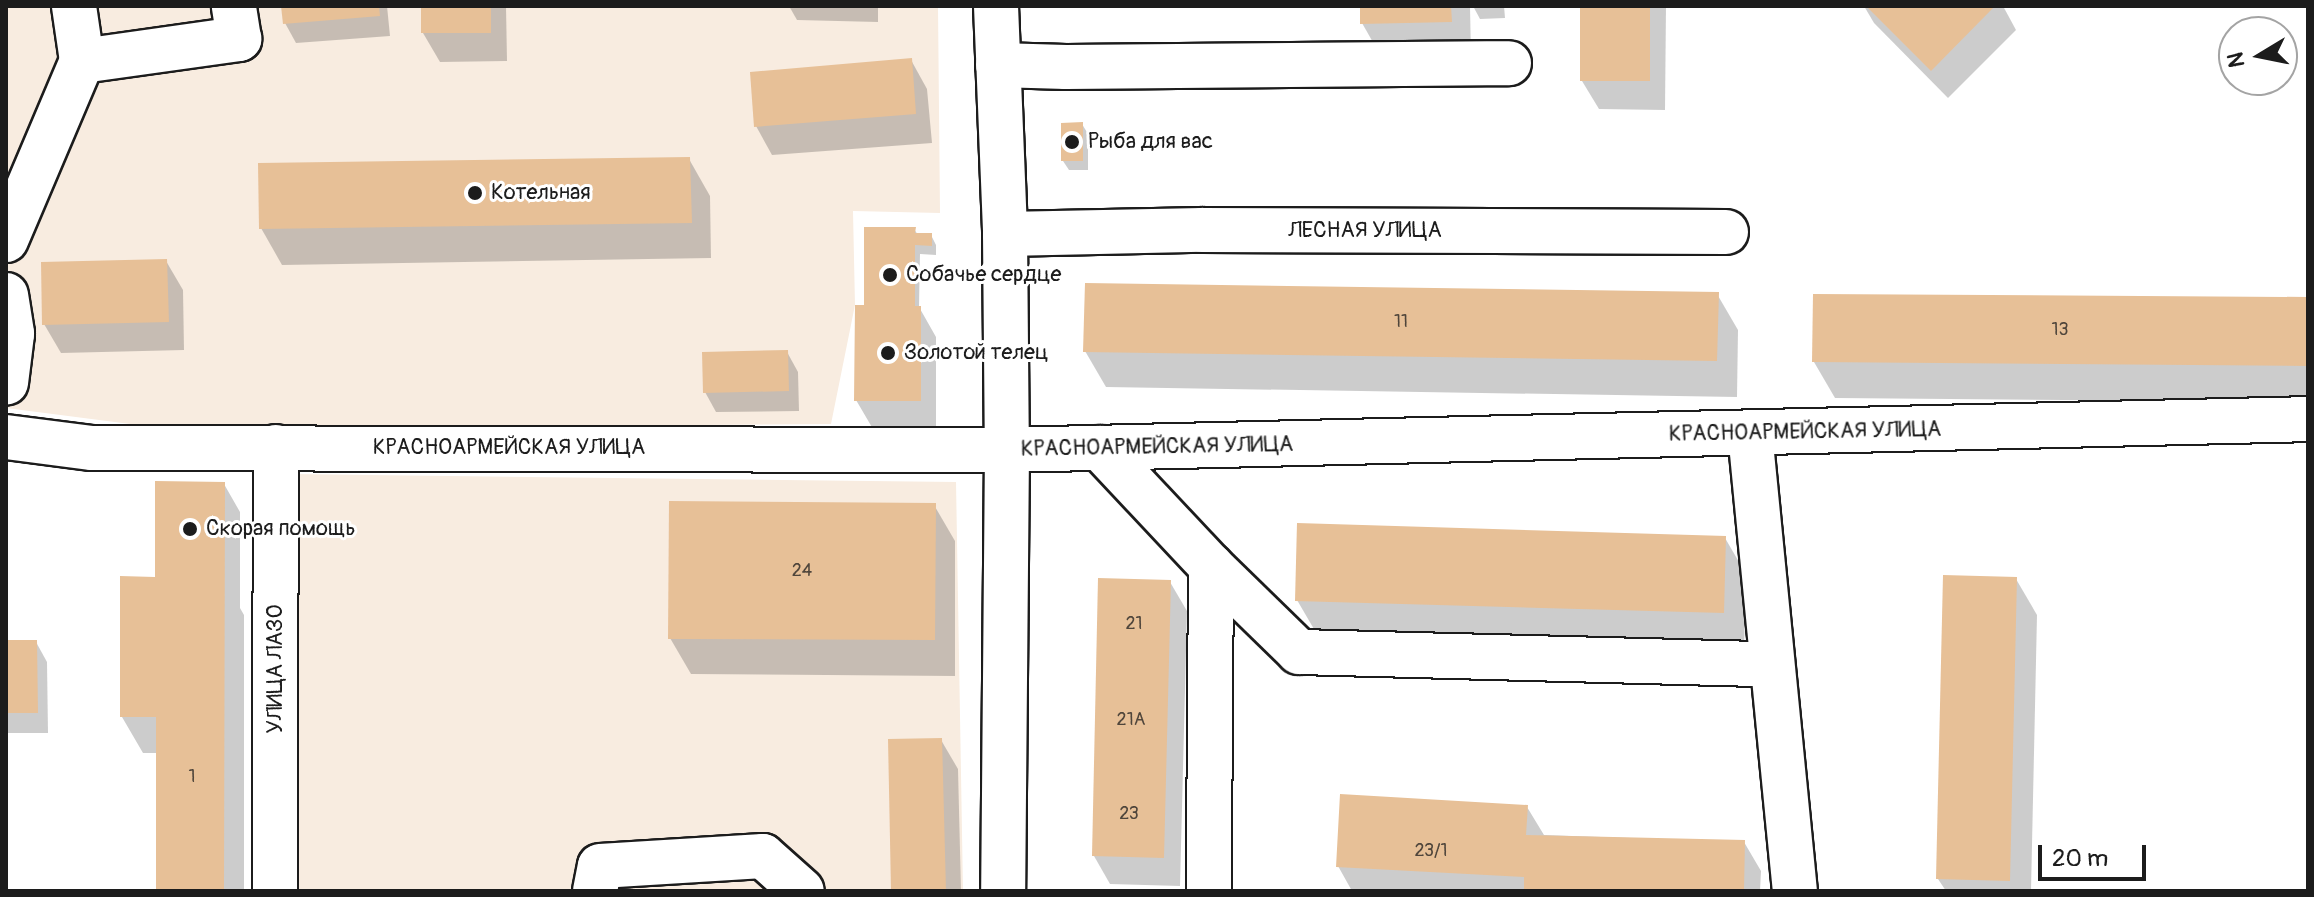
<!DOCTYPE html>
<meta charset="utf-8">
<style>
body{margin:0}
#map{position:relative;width:2314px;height:897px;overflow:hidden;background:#fff;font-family:Pangolin,sans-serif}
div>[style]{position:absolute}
.built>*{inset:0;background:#f8ece0}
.shadow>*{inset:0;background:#0003}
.building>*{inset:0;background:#e7c097}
.roads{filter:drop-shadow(2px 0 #1c1c1c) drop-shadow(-2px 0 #1c1c1c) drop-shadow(0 2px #1c1c1c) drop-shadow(0 -2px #1c1c1c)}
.minor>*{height:44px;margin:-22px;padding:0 22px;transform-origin:22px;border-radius:22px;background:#fff}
.dots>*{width:22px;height:22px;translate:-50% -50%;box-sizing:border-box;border:4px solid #fff;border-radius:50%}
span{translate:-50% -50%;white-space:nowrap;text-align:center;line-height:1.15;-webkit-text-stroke:6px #fff;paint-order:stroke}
.number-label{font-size:18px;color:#4f453b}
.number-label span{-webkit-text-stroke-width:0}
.poi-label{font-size:22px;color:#1c1c1c}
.left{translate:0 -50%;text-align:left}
.street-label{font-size:22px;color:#1c1c1c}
.frame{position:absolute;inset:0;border:8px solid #1c1c1c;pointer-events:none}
.north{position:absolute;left:2218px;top:16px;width:80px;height:80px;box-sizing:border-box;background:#fff;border:2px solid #a4a4a4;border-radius:50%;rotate:260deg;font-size:22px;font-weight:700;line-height:32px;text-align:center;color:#1c1c1c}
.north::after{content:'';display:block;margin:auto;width:28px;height:36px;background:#1c1c1c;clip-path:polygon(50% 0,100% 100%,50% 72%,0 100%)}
.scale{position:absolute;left:2038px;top:845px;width:108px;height:36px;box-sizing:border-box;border:4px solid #1c1c1c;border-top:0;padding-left:10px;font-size:24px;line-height:28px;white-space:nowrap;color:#1c1c1c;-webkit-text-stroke:6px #fff;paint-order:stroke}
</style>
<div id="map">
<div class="built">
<div style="clip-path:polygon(6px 6px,938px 6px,940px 213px,853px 211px,855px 305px,831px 424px,169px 429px,6px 408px)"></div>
<div style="clip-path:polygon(289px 474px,956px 482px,963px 891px,293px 891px)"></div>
</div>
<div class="shadow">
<div style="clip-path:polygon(283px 6px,387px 6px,390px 36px,296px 43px,285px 23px)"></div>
<div style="clip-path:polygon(423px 6px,506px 6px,507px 61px,440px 62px,423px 33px)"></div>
<div style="clip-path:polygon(789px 6px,878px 6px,878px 22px,797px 20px)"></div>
<div style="clip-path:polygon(1362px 6px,1470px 6px,1471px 58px,1383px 60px,1362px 23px)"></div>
<div style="clip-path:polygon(1473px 6px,1504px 6px,1505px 18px,1480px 19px)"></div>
<div style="clip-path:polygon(1582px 6px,1666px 6px,1665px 110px,1599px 109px,1582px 81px)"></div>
<div style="clip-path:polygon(1864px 6px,2003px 6px,2016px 30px,1948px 98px,1874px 23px)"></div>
<div style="clip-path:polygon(911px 60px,927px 89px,932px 143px,772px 155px,756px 126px)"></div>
<div style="clip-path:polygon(1082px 124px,1088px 134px,1088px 170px,1069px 170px,1063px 161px)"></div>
<div style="clip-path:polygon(689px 159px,710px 196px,711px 258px,282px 265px,261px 228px)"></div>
<div style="clip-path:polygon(914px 229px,918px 235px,931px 235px,936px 245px,936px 255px,920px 254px,919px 307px,936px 337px,936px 429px,873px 429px,856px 400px,868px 307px)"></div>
<div style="clip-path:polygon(166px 261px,183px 290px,184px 350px,61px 353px,44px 324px)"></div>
<div style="clip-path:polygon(1717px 294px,1738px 330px,1737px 397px,1106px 387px,1085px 351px)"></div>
<div style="clip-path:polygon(2308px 299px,2308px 402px,1835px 398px,1814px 362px)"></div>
<div style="clip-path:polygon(787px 352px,798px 372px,799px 411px,716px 412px,705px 392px)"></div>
<div style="clip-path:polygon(224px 484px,240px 512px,240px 608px,244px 615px,244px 891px,158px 891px,158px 753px,143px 753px,122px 717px,158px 579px)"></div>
<div style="clip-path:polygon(934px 505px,955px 541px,955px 676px,691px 674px,670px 638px)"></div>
<div style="clip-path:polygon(1725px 538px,1746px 574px,1744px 649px,1318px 636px,1297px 600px)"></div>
<div style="clip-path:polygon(2016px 579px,2037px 615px,2031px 891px,1946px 891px,1938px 879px)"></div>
<div style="clip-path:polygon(1170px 582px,1187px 611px,1180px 886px,1110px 884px,1094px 856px)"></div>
<div style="clip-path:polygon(6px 642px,36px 642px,47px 662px,48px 733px,6px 733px)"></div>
<div style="clip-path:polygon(941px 740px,958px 769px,961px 891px,893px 891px)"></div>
<div style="clip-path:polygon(1527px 807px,1544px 835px,1744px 842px,1761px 871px,1760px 891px,1352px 891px,1338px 866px)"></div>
</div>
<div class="building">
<div style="clip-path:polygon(281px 6px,379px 6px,380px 16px,283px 24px)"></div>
<div style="clip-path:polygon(421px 6px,491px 6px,491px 33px,421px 33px)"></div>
<div style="clip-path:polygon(1360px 6px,1451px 6px,1452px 22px,1360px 24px)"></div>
<div style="clip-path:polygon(1580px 6px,1650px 6px,1650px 81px,1580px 81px)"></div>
<div style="clip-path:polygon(1866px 6px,1995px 6px,1931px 71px)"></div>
<div style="clip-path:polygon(912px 58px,916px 114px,754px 127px,750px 72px)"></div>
<div style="clip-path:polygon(1083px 122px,1083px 161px,1061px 161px,1061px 123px)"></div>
<div style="clip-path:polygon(690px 157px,692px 223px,259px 229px,258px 163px)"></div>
<div style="clip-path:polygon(864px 227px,916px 227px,915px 233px,932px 233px,932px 246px,915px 245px,915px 306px,921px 306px,921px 401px,854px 401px,855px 305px,864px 305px)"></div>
<div style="clip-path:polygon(167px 259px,169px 322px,42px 325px,41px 262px)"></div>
<div style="clip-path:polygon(1085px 283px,1719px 292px,1717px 361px,1083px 352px)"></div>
<div style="clip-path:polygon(1813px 294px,2308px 297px,2308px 366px,1812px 362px)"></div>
<div style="clip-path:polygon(788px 350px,789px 391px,703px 393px,702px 352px)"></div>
<div style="clip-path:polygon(155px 481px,225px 482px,224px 891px,156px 891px,156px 717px,120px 717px,120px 576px,155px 577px)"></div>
<div style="clip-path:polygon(669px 501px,936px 503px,935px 640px,668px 639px)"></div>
<div style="clip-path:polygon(1297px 523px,1726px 536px,1724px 613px,1295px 601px)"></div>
<div style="clip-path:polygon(1943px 575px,2017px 577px,2010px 881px,1936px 879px)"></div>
<div style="clip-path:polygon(1098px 578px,1171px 580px,1164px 858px,1092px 856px)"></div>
<div style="clip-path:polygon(6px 640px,37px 640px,38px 713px,6px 713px)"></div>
<div style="clip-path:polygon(942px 738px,946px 891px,891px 891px,888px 739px)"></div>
<div style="clip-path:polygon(1340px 794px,1528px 805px,1526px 835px,1745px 840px,1744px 891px,1524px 891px,1524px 877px,1336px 867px)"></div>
</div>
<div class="roads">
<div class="minor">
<div style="left:996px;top:6px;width:228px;rotate:87.7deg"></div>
<div style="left:1005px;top:234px;width:216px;rotate:89.5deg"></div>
<div style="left:1007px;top:450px;width:441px;rotate:90.5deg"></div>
<div style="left:82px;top:61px;width:159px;rotate:-8deg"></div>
<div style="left:239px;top:39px;width:33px;rotate:-99deg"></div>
<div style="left:998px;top:65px;width:68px;rotate:1.7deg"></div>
<div style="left:1066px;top:67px;width:443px;rotate:-0.5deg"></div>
<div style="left:1005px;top:234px;width:197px;rotate:-1.2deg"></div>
<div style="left:1202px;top:230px;width:524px;rotate:0.22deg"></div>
<div style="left:6px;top:240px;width:194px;rotate:-67deg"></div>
<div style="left:82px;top:61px;width:56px;rotate:-98.3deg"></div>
<div style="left:6px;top:295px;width:39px;rotate:81deg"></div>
<div style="left:12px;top:334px;width:49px;rotate:97deg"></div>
<div style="left:1750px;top:433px;width:460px;rotate:84.4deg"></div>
<div style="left:6px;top:437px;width:87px;rotate:7.3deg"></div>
<div style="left:92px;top:448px;width:915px;rotate:0.13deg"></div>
<div style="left:1007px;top:450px;width:1301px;rotate:-1.36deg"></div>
<div style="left:1100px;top:448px;width:162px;rotate:46.8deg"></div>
<div style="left:1211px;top:566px;width:325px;rotate:90.4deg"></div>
<div style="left:1211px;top:566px;width:123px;rotate:44.3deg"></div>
<div style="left:1299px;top:652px;width:473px;rotate:1.5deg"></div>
<div style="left:275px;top:891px;width:444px;rotate:-89.9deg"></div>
<div style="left:595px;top:891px;width:25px;rotate:-79deg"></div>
<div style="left:600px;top:866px;width:163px;rotate:-3.5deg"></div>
<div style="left:763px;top:856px;width:52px;rotate:41.9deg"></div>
</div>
</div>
<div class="dots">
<div style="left:1072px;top:142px;background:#1c1c1c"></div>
<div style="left:475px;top:193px;background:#1c1c1c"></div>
<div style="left:890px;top:275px;background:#1c1c1c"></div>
<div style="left:888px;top:353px;background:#1c1c1c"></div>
<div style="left:190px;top:529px;background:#1c1c1c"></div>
</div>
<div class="number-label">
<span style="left:1401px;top:322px">11</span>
<span style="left:2060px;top:330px">13</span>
<span style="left:802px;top:571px">24</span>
<span style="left:1134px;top:624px">21</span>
<span style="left:1131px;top:720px">21А</span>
<span style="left:192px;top:777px">1</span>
<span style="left:1129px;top:814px">23</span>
<span style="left:1431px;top:851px">23/1</span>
</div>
<div class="poi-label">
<span class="left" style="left:1088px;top:142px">Рыба для вас</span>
<span class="left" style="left:491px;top:193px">Котельная</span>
<span class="left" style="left:906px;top:275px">Собачье сердце</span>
<span class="left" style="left:904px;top:353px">Золотой телец</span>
<span class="left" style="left:206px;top:529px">Скорая помощь</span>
</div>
<div class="street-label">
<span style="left:1365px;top:231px">ЛЕСНАЯ УЛИЦА</span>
<span style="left:1805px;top:432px;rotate:-1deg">КРАСНОАРМЕЙСКАЯ УЛИЦА</span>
<span style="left:1157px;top:447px;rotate:-1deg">КРАСНОАРМЕЙСКАЯ УЛИЦА</span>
<span style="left:509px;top:448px">КРАСНОАРМЕЙСКАЯ УЛИЦА</span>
<span style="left:276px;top:669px;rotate:-90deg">УЛИЦА ЛАЗО</span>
</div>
<div class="frame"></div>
<div class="north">N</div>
<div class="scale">20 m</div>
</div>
